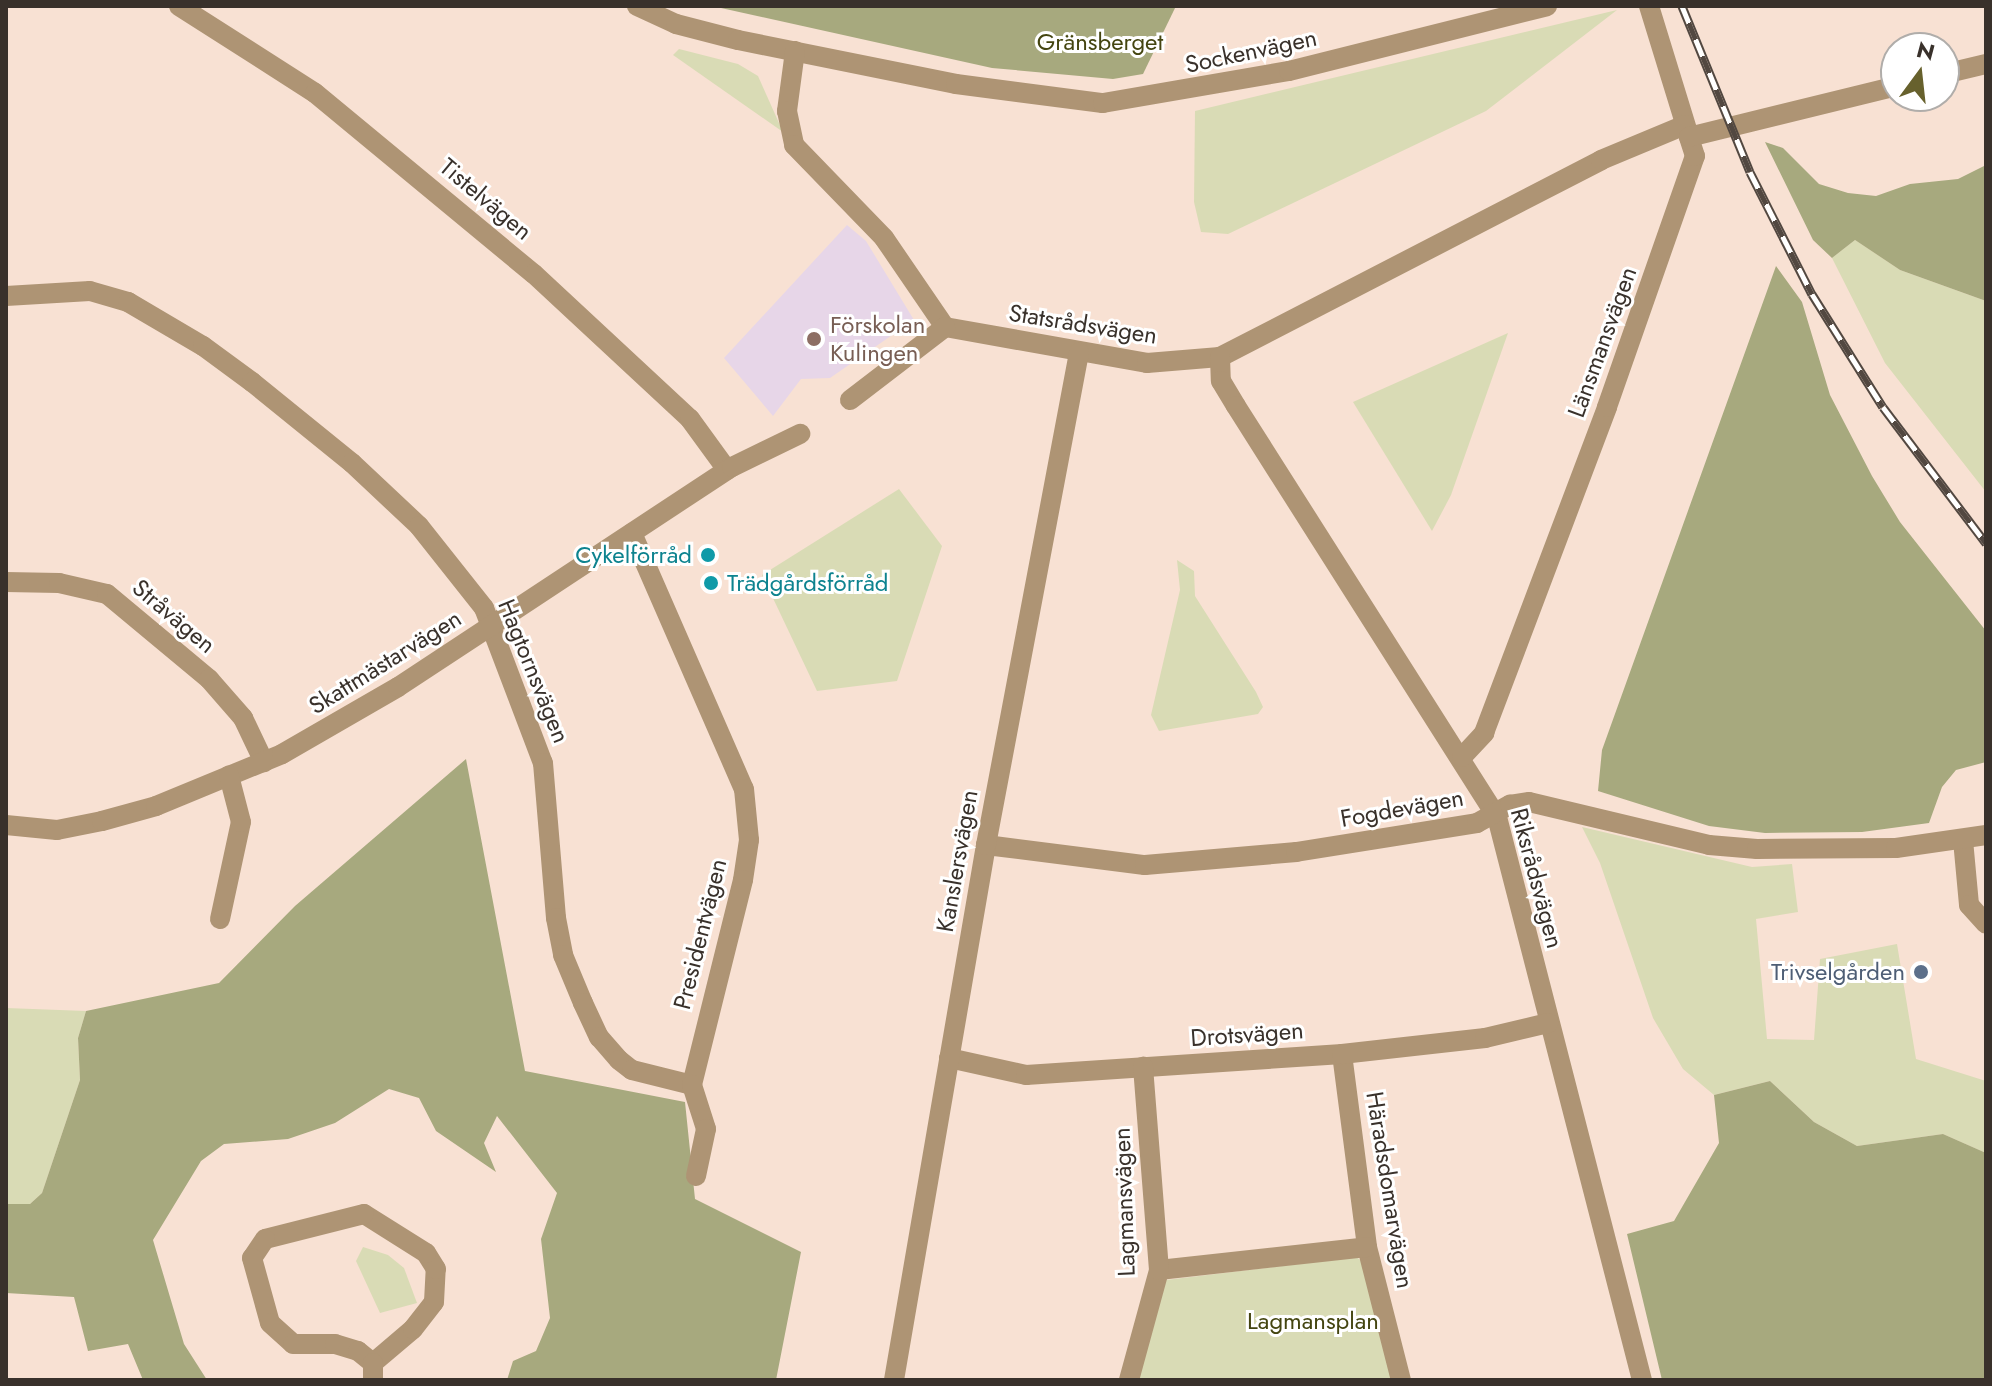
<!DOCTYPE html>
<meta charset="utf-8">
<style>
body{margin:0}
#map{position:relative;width:1992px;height:1386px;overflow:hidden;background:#f8e1d3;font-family:Jost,sans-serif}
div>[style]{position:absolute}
.education>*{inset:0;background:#e7d6e8}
.green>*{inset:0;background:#d9dbb5}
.forest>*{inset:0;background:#a7a97e}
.minor>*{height:20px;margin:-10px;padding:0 10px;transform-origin:10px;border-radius:10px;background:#ae9474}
.rail>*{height:9px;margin-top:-4.5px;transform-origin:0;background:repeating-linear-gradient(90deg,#fff 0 18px,#524841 0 36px);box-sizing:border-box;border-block:2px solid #524841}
.dots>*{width:22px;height:22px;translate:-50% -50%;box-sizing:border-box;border:4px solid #fff;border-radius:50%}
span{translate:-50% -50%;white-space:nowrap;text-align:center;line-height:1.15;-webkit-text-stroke:6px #fff;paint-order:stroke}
.park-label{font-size:24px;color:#444510}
.street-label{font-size:24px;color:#39312b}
.education-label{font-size:24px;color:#785e54}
.left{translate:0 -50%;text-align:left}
.culture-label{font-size:24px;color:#0d838f}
.right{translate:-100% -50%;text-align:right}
.service-label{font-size:24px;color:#4e5e75}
.frame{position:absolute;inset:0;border:8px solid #39312b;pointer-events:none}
.north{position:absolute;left:1880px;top:32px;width:80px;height:80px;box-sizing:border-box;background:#fff;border:2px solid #b0adaa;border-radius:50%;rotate:15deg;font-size:22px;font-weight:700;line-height:32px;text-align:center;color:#39312b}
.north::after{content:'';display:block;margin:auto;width:28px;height:36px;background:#67612d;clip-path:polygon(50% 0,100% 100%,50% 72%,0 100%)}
</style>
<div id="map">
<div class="education">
<div style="clip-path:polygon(847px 225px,866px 241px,914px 320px,830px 378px,801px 379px,773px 416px,724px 358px)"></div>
</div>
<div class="green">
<div style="clip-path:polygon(1617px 10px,1486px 111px,1228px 234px,1201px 232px,1194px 202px,1195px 111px)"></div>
<div style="clip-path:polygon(679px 49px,738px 64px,758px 76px,783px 132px,673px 55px)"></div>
<div style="clip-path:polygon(1855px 240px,1900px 270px,1986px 301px,1986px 492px,1885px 363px,1832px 258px)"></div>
<div style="clip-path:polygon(1508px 333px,1451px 495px,1432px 531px,1353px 402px)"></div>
<div style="clip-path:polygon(899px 489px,942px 546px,897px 681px,817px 691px,762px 575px)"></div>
<div style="clip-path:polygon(1177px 560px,1194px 571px,1195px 596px,1256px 692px,1263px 707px,1258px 714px,1159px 731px,1151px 715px,1180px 590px)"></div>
<div style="clip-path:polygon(1582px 827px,1752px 867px,1792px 864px,1798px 912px,1756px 919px,1767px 1039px,1814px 1040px,1820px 959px,1897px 944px,1916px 1059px,1986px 1081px,1986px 1153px,1943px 1134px,1857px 1146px,1814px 1122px,1770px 1081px,1714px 1095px,1683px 1069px,1653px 1018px,1600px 863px)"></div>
<div style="clip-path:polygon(6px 1008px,86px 1011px,78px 1038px,80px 1080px,42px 1193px,30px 1204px,6px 1204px)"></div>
<div style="clip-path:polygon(363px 1247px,388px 1255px,404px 1268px,417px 1303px,380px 1313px,356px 1261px)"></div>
<div style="clip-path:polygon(1356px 1257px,1362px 1261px,1395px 1380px,1137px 1380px,1166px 1280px)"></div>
</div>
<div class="forest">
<div style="clip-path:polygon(712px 6px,1176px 6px,1143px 74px,1113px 79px,992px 68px)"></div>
<div style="clip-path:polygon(1765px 142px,1783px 148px,1819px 184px,1848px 193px,1876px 196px,1910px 184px,1958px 179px,1986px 165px,1986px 301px,1900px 270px,1855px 240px,1832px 258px,1813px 240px)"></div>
<div style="clip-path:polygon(1776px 266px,1802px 302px,1830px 395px,1872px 476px,1900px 522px,1986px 631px,1986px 762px,1956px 770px,1942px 787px,1929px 823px,1862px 832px,1765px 833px,1709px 826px,1598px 791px,1602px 750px)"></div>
<div style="clip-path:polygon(466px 759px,525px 1071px,685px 1102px,695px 1199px,801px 1252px,776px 1380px,507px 1380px,513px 1361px,536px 1351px,550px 1318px,541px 1239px,557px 1193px,497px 1116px,484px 1143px,496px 1172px,436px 1131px,419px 1098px,389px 1089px,335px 1123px,288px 1139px,224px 1144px,201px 1161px,153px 1240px,184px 1344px,207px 1380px,143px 1380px,128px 1344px,88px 1351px,74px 1297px,6px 1293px,6px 1204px,30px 1204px,42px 1193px,80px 1080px,78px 1038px,86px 1011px,219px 983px,295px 906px)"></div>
<div style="clip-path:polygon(1770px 1081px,1814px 1122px,1857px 1146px,1943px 1134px,1986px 1153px,1986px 1380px,1662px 1380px,1627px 1234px,1674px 1221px,1719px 1143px,1714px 1095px)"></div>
</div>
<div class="minor">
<div style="left:179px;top:6px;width:161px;rotate:32.6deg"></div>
<div style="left:315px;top:93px;width:284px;rotate:39.6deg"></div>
<div style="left:534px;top:274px;width:213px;rotate:42.9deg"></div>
<div style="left:690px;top:419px;width:63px;rotate:54deg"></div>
<div style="left:637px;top:6px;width:43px;rotate:24.8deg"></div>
<div style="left:676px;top:24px;width:64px;rotate:14.5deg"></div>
<div style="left:738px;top:40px;width:222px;rotate:11.4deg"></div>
<div style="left:956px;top:84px;width:148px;rotate:7.4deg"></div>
<div style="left:1103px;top:103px;width:189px;rotate:-9.8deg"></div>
<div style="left:1289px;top:71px;width:266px;rotate:-14.1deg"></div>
<div style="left:1649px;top:6px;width:136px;rotate:72.9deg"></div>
<div style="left:795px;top:51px;width:61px;rotate:97.6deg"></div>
<div style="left:787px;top:111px;width:35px;rotate:78deg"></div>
<div style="left:794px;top:145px;width:129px;rotate:45.9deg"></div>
<div style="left:884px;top:238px;width:108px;rotate:55.6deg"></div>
<div style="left:945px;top:327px;width:205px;rotate:10.1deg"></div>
<div style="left:1147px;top:363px;width:73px;rotate:-4.7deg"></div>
<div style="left:1220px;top:357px;width:429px;rotate:-27.3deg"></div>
<div style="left:1601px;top:160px;width:91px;rotate:-22.6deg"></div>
<div style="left:1944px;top:74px;width:43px;rotate:-13.4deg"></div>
<div style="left:6px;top:296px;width:84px;rotate:-3.4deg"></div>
<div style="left:90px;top:291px;width:40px;rotate:16deg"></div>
<div style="left:128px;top:302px;width:87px;rotate:30.4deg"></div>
<div style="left:203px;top:346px;width:61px;rotate:36.3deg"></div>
<div style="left:252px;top:382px;width:129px;rotate:39deg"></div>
<div style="left:352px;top:463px;width:92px;rotate:43.2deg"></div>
<div style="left:419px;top:526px;width:105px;rotate:51.6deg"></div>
<div style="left:484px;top:608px;width:166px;rotate:69.2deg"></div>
<div style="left:543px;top:763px;width:156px;rotate:85.2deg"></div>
<div style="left:556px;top:918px;width:38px;rotate:79deg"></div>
<div style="left:563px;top:955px;width:52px;rotate:67.4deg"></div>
<div style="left:583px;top:1003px;width:38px;rotate:65deg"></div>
<div style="left:599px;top:1037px;width:30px;rotate:49deg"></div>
<div style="left:619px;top:1060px;width:16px;rotate:38deg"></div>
<div style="left:632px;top:1070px;width:62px;rotate:14deg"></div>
<div style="left:1220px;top:357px;width:24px;rotate:88deg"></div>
<div style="left:1221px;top:381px;width:29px;rotate:59deg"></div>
<div style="left:1236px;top:406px;width:487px;rotate:57.6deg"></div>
<div style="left:1497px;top:817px;width:581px;rotate:75.56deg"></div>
<div style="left:850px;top:400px;width:120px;rotate:-37.5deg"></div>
<div style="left:632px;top:533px;width:279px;rotate:66.4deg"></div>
<div style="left:744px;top:789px;width:51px;rotate:84.4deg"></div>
<div style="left:749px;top:840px;width:40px;rotate:98.5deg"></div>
<div style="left:743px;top:880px;width:211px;rotate:104deg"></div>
<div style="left:692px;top:1085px;width:46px;rotate:72.3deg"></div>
<div style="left:706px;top:1129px;width:48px;rotate:102deg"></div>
<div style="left:6px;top:582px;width:53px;rotate:1.1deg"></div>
<div style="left:59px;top:583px;width:49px;rotate:12.9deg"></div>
<div style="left:107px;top:594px;width:133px;rotate:39.8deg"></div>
<div style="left:209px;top:679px;width:52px;rotate:48.9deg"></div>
<div style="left:243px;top:718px;width:49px;rotate:64.5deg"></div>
<div style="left:1462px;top:757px;width:33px;rotate:-47deg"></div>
<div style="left:1484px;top:733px;width:348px;rotate:-69.3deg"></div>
<div style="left:1607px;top:407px;width:266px;rotate:-70.7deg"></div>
<div style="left:1695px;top:156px;width:20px;rotate:-108deg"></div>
<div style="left:1689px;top:137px;width:213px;rotate:-13.8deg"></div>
<div style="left:6px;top:825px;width:51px;rotate:5.6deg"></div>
<div style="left:57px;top:830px;width:46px;rotate:-11.3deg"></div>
<div style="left:102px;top:821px;width:56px;rotate:-15.5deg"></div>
<div style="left:156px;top:806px;width:136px;rotate:-22.4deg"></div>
<div style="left:282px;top:754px;width:134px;rotate:-30deg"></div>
<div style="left:398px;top:687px;width:400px;rotate:-33.4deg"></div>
<div style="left:732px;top:467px;width:76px;rotate:-25.9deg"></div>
<div style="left:1963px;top:840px;width:65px;rotate:84.7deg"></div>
<div style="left:1969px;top:905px;width:25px;rotate:48deg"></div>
<div style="left:986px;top:845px;width:160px;rotate:7.2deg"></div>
<div style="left:1145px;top:865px;width:152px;rotate:-4.9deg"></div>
<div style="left:1296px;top:852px;width:183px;rotate:-9.1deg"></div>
<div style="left:1477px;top:823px;width:38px;rotate:-29deg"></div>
<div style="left:1510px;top:805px;width:19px;rotate:-9deg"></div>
<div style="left:1529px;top:802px;width:185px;rotate:13.4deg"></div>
<div style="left:1709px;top:845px;width:48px;rotate:4.8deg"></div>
<div style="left:1757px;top:849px;width:139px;rotate:-0.4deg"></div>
<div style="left:1896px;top:848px;width:91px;rotate:-8.2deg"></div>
<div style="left:220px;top:919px;width:99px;rotate:-77.8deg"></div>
<div style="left:241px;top:822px;width:48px;rotate:-104.6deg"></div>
<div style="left:1342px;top:1054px;width:195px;rotate:82.6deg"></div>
<div style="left:1367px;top:1247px;width:137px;rotate:75.7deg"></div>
<div style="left:949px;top:1058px;width:79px;rotate:12.4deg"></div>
<div style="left:1026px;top:1075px;width:317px;rotate:-3.8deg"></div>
<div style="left:1342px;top:1054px;width:144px;rotate:-6.4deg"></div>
<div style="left:1485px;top:1038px;width:65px;rotate:-13.4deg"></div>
<div style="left:1159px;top:1270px;width:209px;rotate:-6.3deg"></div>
<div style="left:373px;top:1363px;width:52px;rotate:-40.4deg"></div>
<div style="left:413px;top:1329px;width:34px;rotate:-52deg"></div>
<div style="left:434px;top:1302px;width:33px;rotate:-87deg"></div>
<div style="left:436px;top:1269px;width:19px;rotate:-122deg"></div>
<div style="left:426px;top:1253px;width:73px;rotate:-147.8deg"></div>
<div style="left:364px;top:1214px;width:102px;rotate:165.8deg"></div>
<div style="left:265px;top:1239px;width:23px;rotate:124deg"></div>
<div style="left:252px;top:1258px;width:67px;rotate:74.5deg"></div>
<div style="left:270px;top:1323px;width:31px;rotate:42deg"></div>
<div style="left:293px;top:1344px;width:42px"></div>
<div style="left:335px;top:1344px;width:24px;rotate:17deg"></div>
<div style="left:358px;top:1351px;width:19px;rotate:39deg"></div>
<div style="left:373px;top:1363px;width:17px;rotate:90deg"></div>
<div style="left:894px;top:1380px;width:543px;rotate:-80.24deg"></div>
<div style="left:986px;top:845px;width:501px;rotate:-79.3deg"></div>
<div style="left:1129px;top:1380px;width:114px;rotate:-74.7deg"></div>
<div style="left:1159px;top:1270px;width:204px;rotate:-94.5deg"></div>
</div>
<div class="rail">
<div style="left:1682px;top:6px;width:179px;rotate:67.7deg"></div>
<div style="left:1750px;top:172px;width:137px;rotate:63.1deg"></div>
<div style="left:1812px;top:294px;width:133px;rotate:57.9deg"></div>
<div style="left:1883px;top:407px;width:171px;rotate:52.9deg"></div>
</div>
<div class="dots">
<div style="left:814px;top:339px;background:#8d6e63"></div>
<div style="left:708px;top:555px;background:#0f9aa8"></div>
<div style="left:711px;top:583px;background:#0f9aa8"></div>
<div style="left:1921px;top:972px;background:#5c6f8a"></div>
</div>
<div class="park-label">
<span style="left:1100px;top:42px">Gränsberget</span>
<span style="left:1313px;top:1321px">Lagmansplan</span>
</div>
<div class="street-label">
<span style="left:1251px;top:51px;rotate:-12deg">Sockenvägen</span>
<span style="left:486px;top:199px;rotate:40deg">Tistelvägen</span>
<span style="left:1083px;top:324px;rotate:9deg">Statsrådsvägen</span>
<span style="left:1602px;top:342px;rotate:-70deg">Länsmansvägen</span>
<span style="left:174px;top:616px;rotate:40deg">Stråvägen</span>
<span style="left:385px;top:662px;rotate:-32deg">Skattmästarvägen</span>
<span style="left:534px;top:671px;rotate:68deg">Hagtornsvägen</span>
<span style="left:1402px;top:808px;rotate:-10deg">Fogdevägen</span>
<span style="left:957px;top:861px;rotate:-80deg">Kanslersvägen</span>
<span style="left:1537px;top:878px;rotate:75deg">Riksrådsvägen</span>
<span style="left:700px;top:934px;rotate:-76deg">Presidentvägen</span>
<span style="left:1247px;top:1034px;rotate:-4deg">Drotsvägen</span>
<span style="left:1390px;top:1190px;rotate:81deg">Häradsdomarvägen</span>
<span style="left:1124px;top:1202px;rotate:-92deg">Lagmansvägen</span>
</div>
<div class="education-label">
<span class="left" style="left:830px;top:339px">Förskolan<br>Kulingen</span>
</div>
<div class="culture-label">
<span class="right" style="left:692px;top:555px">Cykelförråd</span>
<span class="left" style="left:727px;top:583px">Trädgårdsförråd</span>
</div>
<div class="service-label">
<span class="right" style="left:1905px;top:972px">Trivselgården</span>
</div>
<div class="frame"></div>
<div class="north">N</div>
</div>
